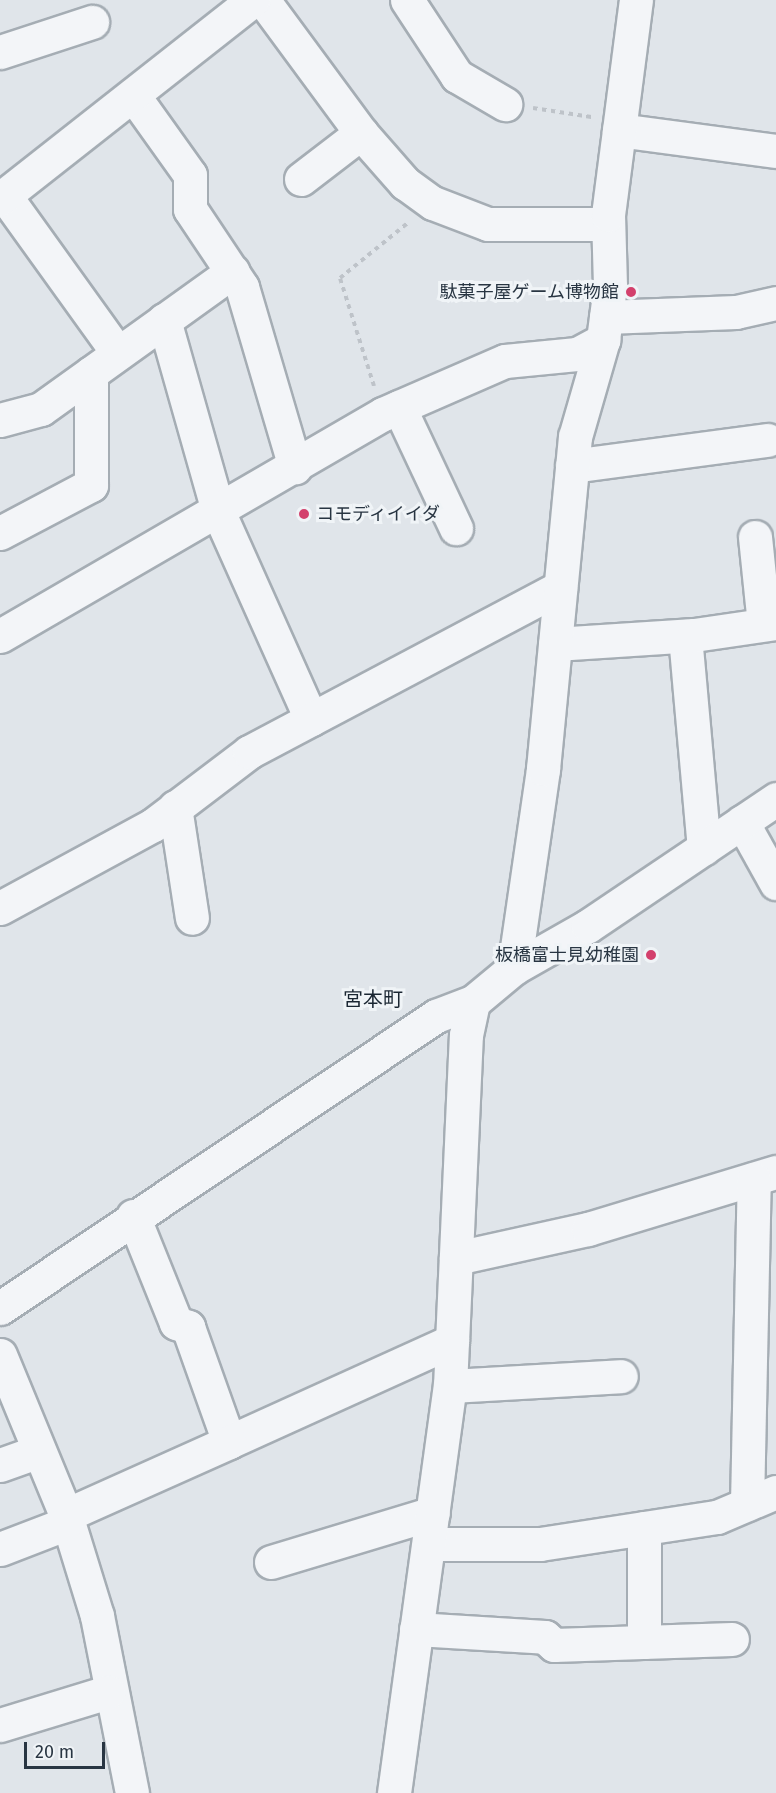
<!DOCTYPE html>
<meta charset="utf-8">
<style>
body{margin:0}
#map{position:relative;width:776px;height:1793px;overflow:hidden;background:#e0e5ea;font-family:"Fira Sans","Noto Sans JP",sans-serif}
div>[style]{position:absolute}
.path>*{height:4px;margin-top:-2px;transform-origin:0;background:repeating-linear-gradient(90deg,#bec3c9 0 4.5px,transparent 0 9px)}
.roads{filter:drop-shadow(2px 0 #a5adb4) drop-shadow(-2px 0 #a5adb4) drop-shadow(0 2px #a5adb4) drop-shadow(0 -2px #a5adb4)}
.minor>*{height:33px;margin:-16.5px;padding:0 16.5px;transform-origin:16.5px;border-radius:16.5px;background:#f3f5f8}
.dots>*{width:16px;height:16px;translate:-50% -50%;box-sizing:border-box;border:3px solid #f0f4f7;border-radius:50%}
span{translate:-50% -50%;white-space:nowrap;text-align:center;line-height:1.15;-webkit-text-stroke:6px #f0f4f7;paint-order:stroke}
.poi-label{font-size:18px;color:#283542}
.right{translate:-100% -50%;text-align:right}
.left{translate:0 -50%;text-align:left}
.neighbourhood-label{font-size:20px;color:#1a2632}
.scale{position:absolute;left:24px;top:1742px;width:81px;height:27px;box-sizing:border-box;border:3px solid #283542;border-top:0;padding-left:8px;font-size:18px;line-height:21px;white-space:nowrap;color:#283542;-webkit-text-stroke:4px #f0f4f7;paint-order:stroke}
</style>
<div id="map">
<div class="path">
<div style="left:533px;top:108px;width:59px;rotate:8.8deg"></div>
<div style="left:374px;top:386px;width:113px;rotate:-107.5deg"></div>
<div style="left:340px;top:278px;width:89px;rotate:-39.1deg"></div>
</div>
<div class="roads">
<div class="minor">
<div style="left:263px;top:0;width:165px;rotate:53.6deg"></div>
<div style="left:361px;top:133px;width:67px;rotate:48.7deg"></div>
<div style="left:405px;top:183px;width:34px;rotate:36deg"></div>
<div style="left:433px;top:203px;width:59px;rotate:20.9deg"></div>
<div style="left:488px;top:224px;width:120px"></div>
<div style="left:407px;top:0;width:91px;rotate:56.7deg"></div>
<div style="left:457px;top:76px;width:56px;rotate:30.3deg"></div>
<div style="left:0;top:52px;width:97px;rotate:-18.1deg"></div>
<div style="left:133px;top:95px;width:98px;rotate:54.5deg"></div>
<div style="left:190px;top:175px;width:34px;rotate:90deg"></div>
<div style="left:190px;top:209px;width:94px;rotate:56.3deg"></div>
<div style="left:242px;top:287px;width:188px;rotate:73.6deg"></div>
<div style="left:619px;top:130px;width:158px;rotate:7.6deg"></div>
<div style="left:301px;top:179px;width:76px;rotate:-37.5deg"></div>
<div style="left:5px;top:196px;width:193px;rotate:54.3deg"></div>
<div style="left:0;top:199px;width:322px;rotate:-38.2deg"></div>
<div style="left:606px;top:317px;width:130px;rotate:-2.2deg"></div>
<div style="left:736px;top:312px;width:41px;rotate:-12.7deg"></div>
<div style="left:164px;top:320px;width:198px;rotate:74.2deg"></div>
<div style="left:218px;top:511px;width:228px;rotate:65.9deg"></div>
<div style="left:399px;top:407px;width:134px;rotate:64.8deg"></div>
<div style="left:0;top:420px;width:42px;rotate:-15deg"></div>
<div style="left:41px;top:409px;width:236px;rotate:-35.7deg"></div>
<div style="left:572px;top:466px;width:197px;rotate:-7.6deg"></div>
<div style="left:0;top:533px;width:103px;rotate:-27.8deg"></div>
<div style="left:91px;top:485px;width:112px;rotate:-90deg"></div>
<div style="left:755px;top:537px;width:87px;rotate:84.1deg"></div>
<div style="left:0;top:636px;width:443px;rotate:-30.1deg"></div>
<div style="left:383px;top:414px;width:133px;rotate:-23.5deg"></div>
<div style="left:505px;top:361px;width:72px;rotate:-5.6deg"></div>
<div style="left:577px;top:354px;width:30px;rotate:-28deg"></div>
<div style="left:685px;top:636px;width:213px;rotate:84.9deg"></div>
<div style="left:555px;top:644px;width:139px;rotate:-3.7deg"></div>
<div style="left:694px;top:635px;width:83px;rotate:-8.3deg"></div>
<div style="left:175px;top:807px;width:112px;rotate:81.3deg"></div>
<div style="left:742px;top:822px;width:70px;rotate:60.9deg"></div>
<div style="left:0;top:908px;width:174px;rotate:-28.5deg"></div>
<div style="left:153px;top:825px;width:121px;rotate:-37.2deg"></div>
<div style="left:249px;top:752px;width:352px;rotate:-27.9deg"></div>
<div style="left:514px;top:968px;width:201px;rotate:-81.7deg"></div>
<div style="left:543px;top:769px;width:334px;rotate:-84.5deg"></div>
<div style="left:575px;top:437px;width:101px;rotate:-73.9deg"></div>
<div style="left:603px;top:340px;width:54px;rotate:-82.6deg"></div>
<div style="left:610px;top:286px;width:71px;rotate:-91.6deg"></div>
<div style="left:608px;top:215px;width:217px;rotate:-82.6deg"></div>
<div style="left:133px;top:1216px;width:115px;rotate:68.1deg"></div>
<div style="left:176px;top:1323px;width:13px;rotate:18deg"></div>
<div style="left:188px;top:1327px;width:122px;rotate:70.4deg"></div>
<div style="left:229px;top:1442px;width:245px;rotate:-24.4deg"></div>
<div style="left:456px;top:1258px;width:135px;rotate:-12.4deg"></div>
<div style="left:588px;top:1229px;width:196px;rotate:-16.9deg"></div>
<div style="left:0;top:1308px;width:525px;rotate:-33.81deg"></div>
<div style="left:436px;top:1016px;width:40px;rotate:-21deg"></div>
<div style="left:473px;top:1002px;width:53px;rotate:-39.7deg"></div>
<div style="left:514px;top:968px;width:85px;rotate:-29.6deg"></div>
<div style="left:588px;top:926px;width:227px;rotate:-34deg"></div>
<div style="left:0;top:1355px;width:173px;rotate:67.6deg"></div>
<div style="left:66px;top:1515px;width:106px;rotate:72.9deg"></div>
<div style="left:97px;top:1616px;width:180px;rotate:78.8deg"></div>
<div style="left:450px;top:1386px;width:171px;rotate:-3.3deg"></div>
<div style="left:0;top:1465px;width:41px;rotate:-19.7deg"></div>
<div style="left:747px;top:1504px;width:325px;rotate:-88.8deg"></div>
<div style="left:66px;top:1515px;width:179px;rotate:-24.1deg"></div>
<div style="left:429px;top:1544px;width:111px"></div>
<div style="left:540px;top:1544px;width:179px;rotate:-8.7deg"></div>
<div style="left:717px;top:1517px;width:64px;rotate:-23deg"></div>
<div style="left:0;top:1549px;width:70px;rotate:-21deg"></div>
<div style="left:271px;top:1562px;width:169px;rotate:-16.8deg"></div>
<div style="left:416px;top:1629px;width:129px;rotate:3.5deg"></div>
<div style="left:545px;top:1637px;width:12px;rotate:42deg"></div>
<div style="left:554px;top:1645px;width:178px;rotate:-1.9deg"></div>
<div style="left:644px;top:1642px;width:114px;rotate:-90deg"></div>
<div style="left:0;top:1725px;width:113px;rotate:-17deg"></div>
<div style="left:394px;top:1793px;width:411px;rotate:-82.2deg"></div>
<div style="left:450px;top:1386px;width:351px;rotate:-87.4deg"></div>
<div style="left:466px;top:1035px;width:34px;rotate:-78deg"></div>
</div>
</div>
<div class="dots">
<div style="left:631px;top:292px;background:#d3406c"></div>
<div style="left:304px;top:514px;background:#d3406c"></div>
<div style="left:651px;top:955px;background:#d3406c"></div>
</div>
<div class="poi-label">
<span class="right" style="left:619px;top:292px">駄菓子屋ゲーム博物館</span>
<span class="left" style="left:316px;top:514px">コモディイイダ</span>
<span class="right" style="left:639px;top:955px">板橋富士見幼稚園</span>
</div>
<div class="neighbourhood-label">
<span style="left:373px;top:999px">宮本町</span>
</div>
<div class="scale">20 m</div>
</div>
